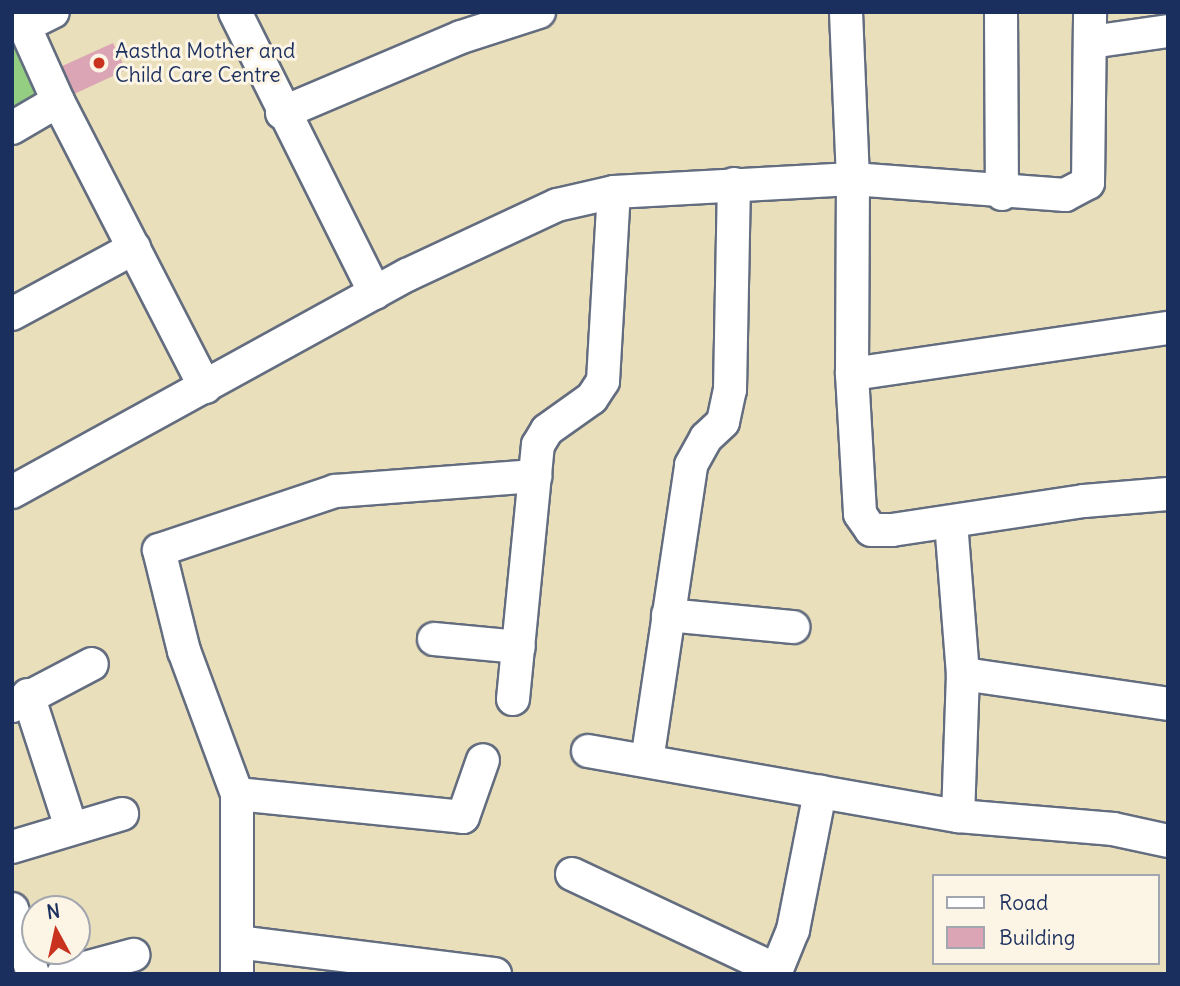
<!DOCTYPE html>
<style>
body{margin:0}
#map{position:relative;width:1180px;height:986px;overflow:hidden;background:#eadfbb;font-family:Delius,sans-serif}
div>[style]{position:absolute}
.green>*{inset:0;background:#93ce83}
.building>*{inset:0;background:#dba5b5}
.roads{filter:drop-shadow(2px 0 #636d7f) drop-shadow(-2px 0 #636d7f) drop-shadow(0 2px #636d7f) drop-shadow(0 -2px #636d7f)}
.minor>*{height:32px;margin:-16px;padding:0 16px;transform-origin:16px;border-radius:16px;background:#fff}
.dots>*{width:19px;height:19px;translate:-50% -50%;box-sizing:border-box;border:4px solid #fcf5e5;border-radius:50%}
span{translate:-50% -50%;white-space:nowrap;text-align:center;line-height:1.15;-webkit-text-stroke:6px #fcf5e5;paint-order:stroke}
.poi-label{font-size:21px;color:#1b2f5e}
.left{translate:0 -50%;text-align:left}
.frame{position:absolute;inset:0;border:14px solid #1b2f5e;pointer-events:none}
.legend{position:absolute;left:932px;top:874px;width:228px;height:91px;box-sizing:border-box;background:#fcf5e5;border:2px solid #a2a6af;margin:0;padding:9px 12px;list-style:none;font-size:21px;color:#1b2f5e}
.legend li{display:flex;align-items:center;gap:14px;height:35px}
.legend b{width:35px;border:2px solid #a2a6af}
.north{position:absolute;left:21px;top:895px;width:70px;height:70px;box-sizing:border-box;background:#fcf5e5;border:2px solid #a2a6af;border-radius:50%;rotate:352deg;font-size:19px;font-weight:700;line-height:28px;text-align:center;color:#1b2f5e}
.north::after{content:'';display:block;margin:auto;width:24px;height:32px;background:#c8321e;clip-path:polygon(50% 0,100% 100%,50% 72%,0 100%)}
</style>
<div id="map">
<div class="green">
<div style="clip-path:polygon(12px 35px,39px 94px,12px 111px)"></div>
</div>
<div class="building">
<div style="clip-path:polygon(113px 43px,126px 70px,72px 95px,60px 67px)"></div>
</div>
<div class="roads">
<div class="minor">
<div style="left:18px;top:12px;width:98px;rotate:65.8deg"></div>
<div style="left:58px;top:101px;width:322px;rotate:62.8deg"></div>
<div style="left:235px;top:12px;width:314px;rotate:63.5deg"></div>
<div style="left:846px;top:12px;width:167px;rotate:87.6deg"></div>
<div style="left:853px;top:179px;width:195px;rotate:90.3deg"></div>
<div style="left:852px;top:374px;width:140px;rotate:86.7deg"></div>
<div style="left:860px;top:514px;width:19px;rotate:55deg"></div>
<div style="left:871px;top:530px;width:21px"></div>
<div style="left:892px;top:530px;width:194px;rotate:-8.6deg"></div>
<div style="left:1084px;top:501px;width:84px;rotate:-4.8deg"></div>
<div style="left:1001px;top:12px;width:182px;rotate:89.7deg"></div>
<div style="left:24px;top:26px;width:32px;rotate:-26deg"></div>
<div style="left:1091px;top:42px;width:78px;rotate:-8.1deg"></div>
<div style="left:282px;top:113px;width:194px;rotate:-23deg"></div>
<div style="left:461px;top:37px;width:82px;rotate:-17.8deg"></div>
<div style="left:12px;top:128px;width:53px;rotate:-30.4deg"></div>
<div style="left:12px;top:314px;width:139px;rotate:-28.4deg"></div>
<div style="left:852px;top:374px;width:319px;rotate:-8.3deg"></div>
<div style="left:12px;top:492px;width:451px;rotate:-28.8deg"></div>
<div style="left:407px;top:275px;width:166px;rotate:-25deg"></div>
<div style="left:557px;top:205px;width:58px;rotate:-12.8deg"></div>
<div style="left:614px;top:192px;width:239px;rotate:-3.1deg"></div>
<div style="left:853px;top:179px;width:213px;rotate:4.3deg"></div>
<div style="left:1065px;top:195px;width:26px;rotate:-28deg"></div>
<div style="left:1088px;top:183px;width:171px;rotate:-89.3deg"></div>
<div style="left:951px;top:522px;width:152px;rotate:85.5deg"></div>
<div style="left:963px;top:674px;width:142px;rotate:92deg"></div>
<div style="left:668px;top:615px;width:126px;rotate:5.5deg"></div>
<div style="left:434px;top:639px;width:85px;rotate:5.4deg"></div>
<div style="left:963px;top:674px;width:207px;rotate:8.3deg"></div>
<div style="left:28px;top:695px;width:139px;rotate:72deg"></div>
<div style="left:513px;top:699px;width:255px;rotate:-84.4deg"></div>
<div style="left:538px;top:445px;width:17px;rotate:-59deg"></div>
<div style="left:547px;top:430px;width:55px;rotate:-35.4deg"></div>
<div style="left:592px;top:398px;width:20px;rotate:-57deg"></div>
<div style="left:603px;top:381px;width:189px;rotate:-86.7deg"></div>
<div style="left:12px;top:706px;width:90px;rotate:-27.7deg"></div>
<div style="left:588px;top:751px;width:376px;rotate:10deg"></div>
<div style="left:958px;top:816px;width:156px;rotate:4.8deg"></div>
<div style="left:1113px;top:829px;width:56px;rotate:12.3deg"></div>
<div style="left:647px;top:761px;width:299px;rotate:-81.5deg"></div>
<div style="left:691px;top:465px;width:31px;rotate:-61deg"></div>
<div style="left:706px;top:438px;width:23px;rotate:-43deg"></div>
<div style="left:723px;top:422px;width:33px;rotate:-78deg"></div>
<div style="left:730px;top:390px;width:206px;rotate:-88.9deg"></div>
<div style="left:237px;top:794px;width:227px;rotate:5.8deg"></div>
<div style="left:463px;top:817px;width:60px;rotate:-70.7deg"></div>
<div style="left:12px;top:847px;width:115px;rotate:-16.7deg"></div>
<div style="left:572px;top:874px;width:225px;rotate:25.2deg"></div>
<div style="left:12px;top:909px;width:68px;rotate:72.1deg"></div>
<div style="left:237px;top:942px;width:260px;rotate:7.1deg"></div>
<div style="left:63px;top:974px;width:73px;rotate:-15.2deg"></div>
<div style="left:237px;top:974px;width:180px;rotate:-90deg"></div>
<div style="left:237px;top:794px;width:153px;rotate:-110.3deg"></div>
<div style="left:184px;top:651px;width:104px;rotate:-103.9deg"></div>
<div style="left:159px;top:550px;width:186px;rotate:-18.5deg"></div>
<div style="left:335px;top:491px;width:201px;rotate:-4.3deg"></div>
<div style="left:775px;top:974px;width:48px;rotate:-67.8deg"></div>
<div style="left:793px;top:930px;width:141px;rotate:-78.9deg"></div>
</div>
</div>
<div class="dots">
<div style="left:99px;top:63px;background:#c8321e"></div>
</div>
<div class="poi-label">
<span class="left" style="left:115px;top:63px">Aastha Mother and<br>Child Care Centre</span>
</div>
<div class="frame"></div>
<ul class="legend">
<li><b style="height:9px;background:#fff"></b>Road</li>
<li><b style="height:19px;background:#dba5b5"></b>Building</li>
</ul>
<div class="north">N</div>
</div>
